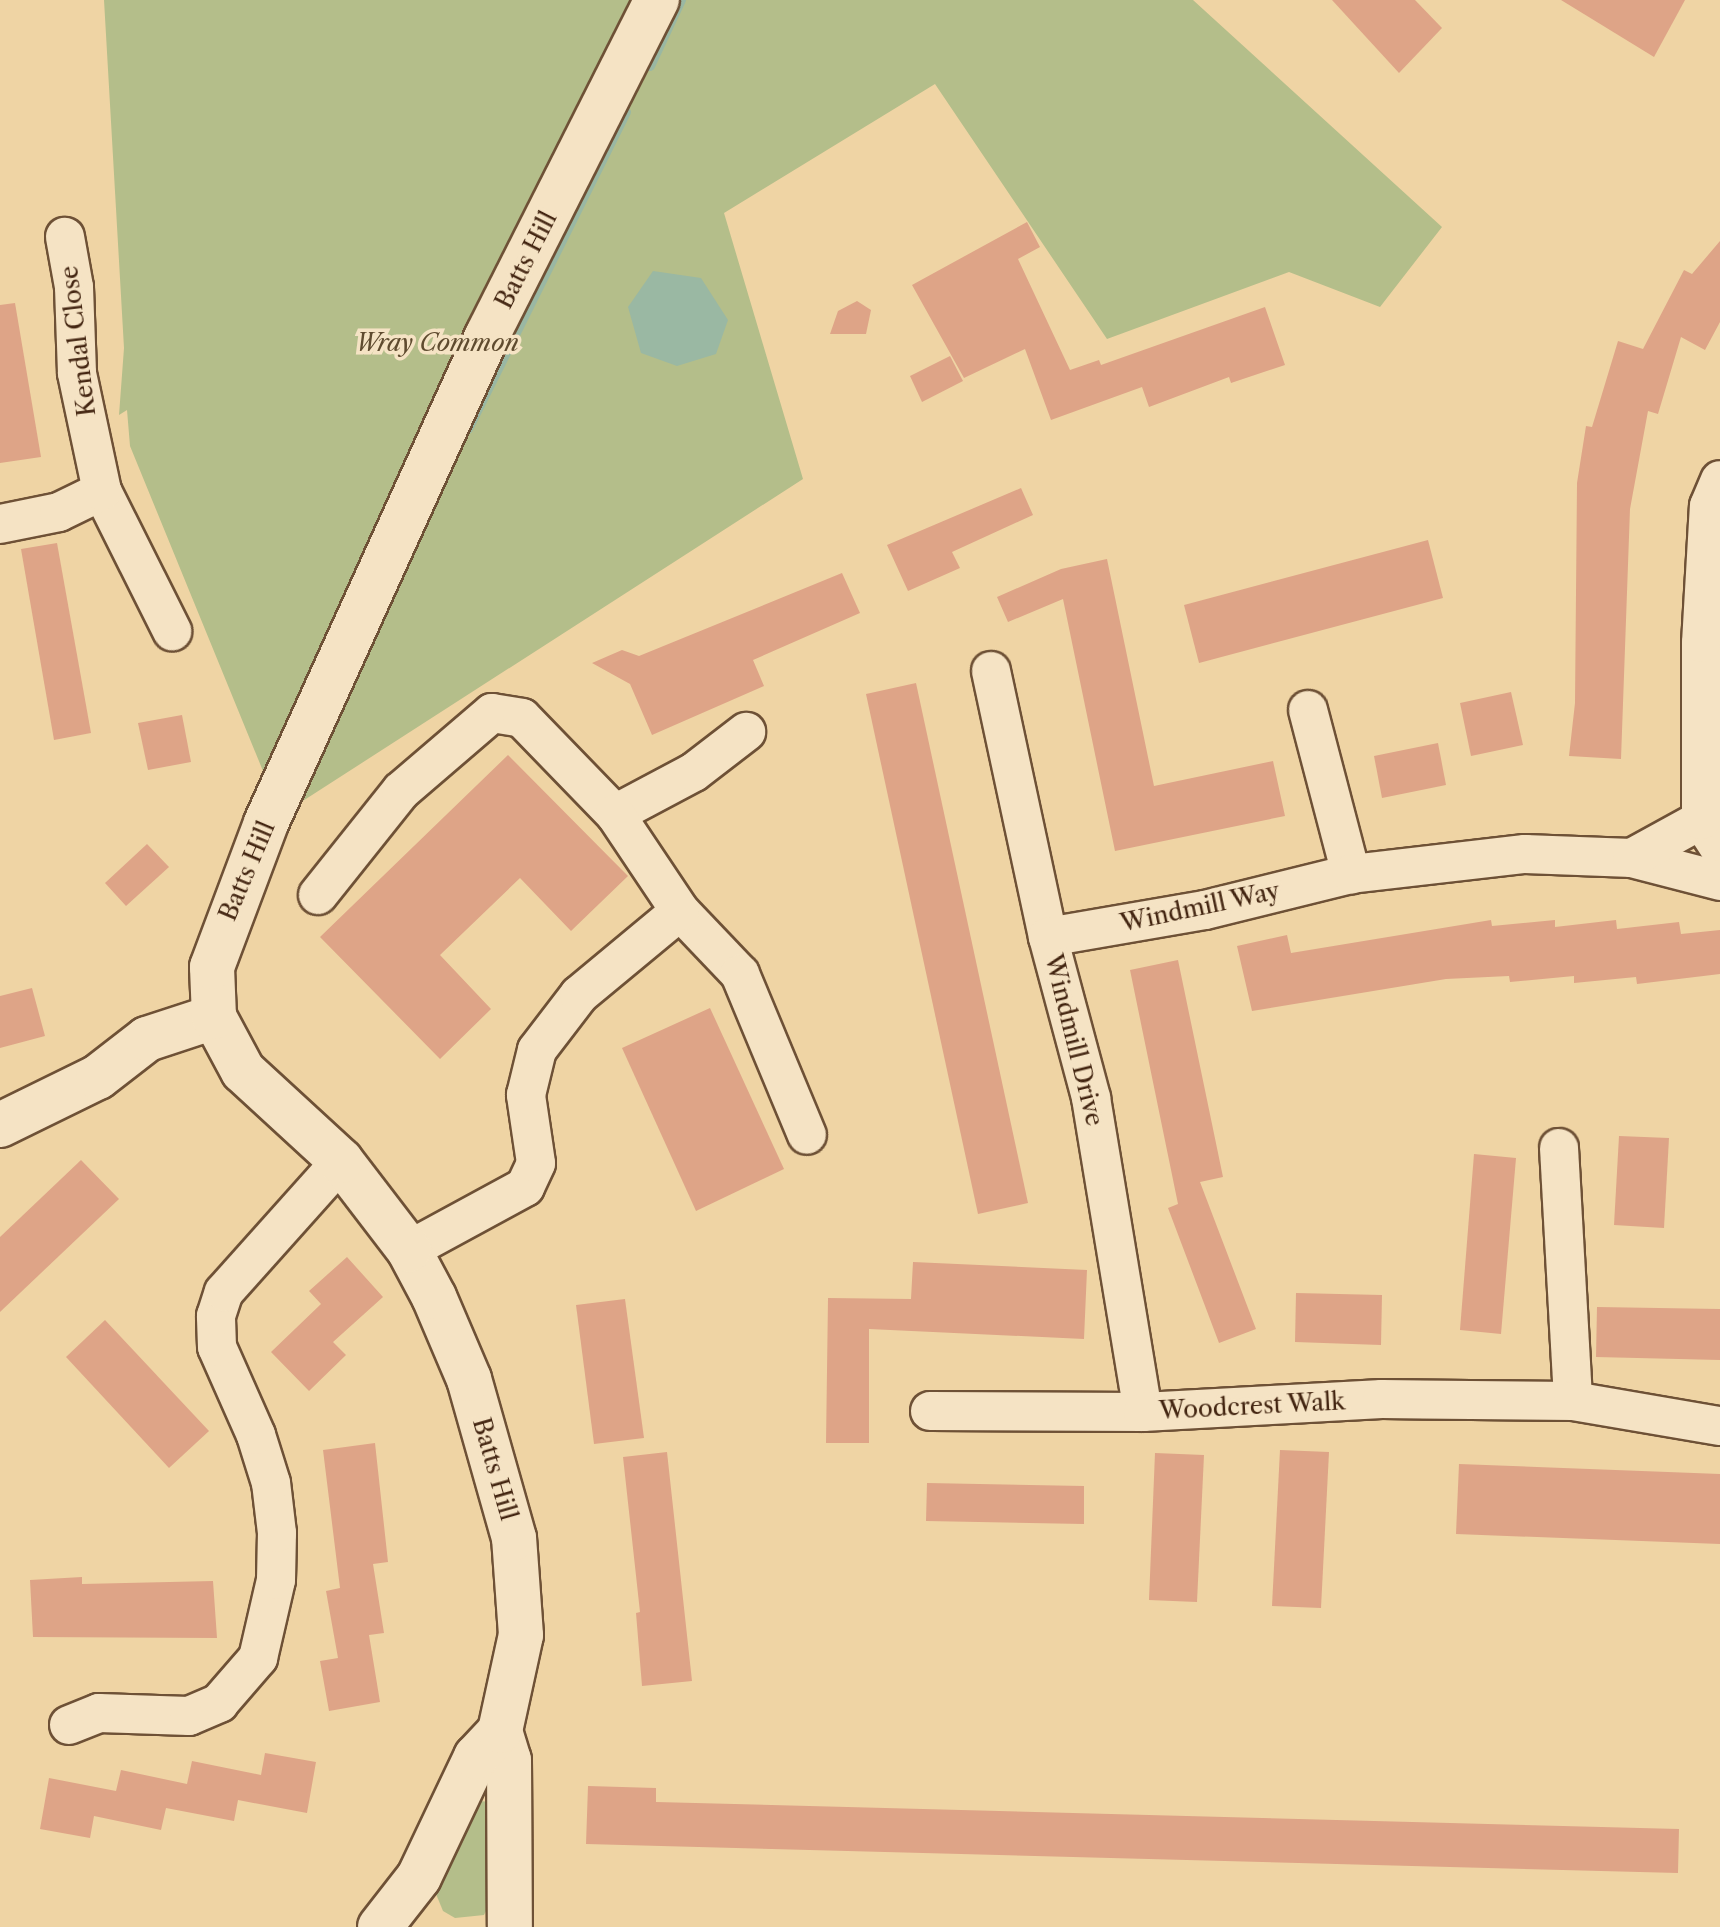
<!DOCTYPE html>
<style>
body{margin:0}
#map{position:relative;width:1720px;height:1927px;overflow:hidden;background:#efd4a4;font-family:"Libre Caslon Text",serif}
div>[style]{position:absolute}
.green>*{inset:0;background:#b4be8a}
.water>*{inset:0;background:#9ab8a3}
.stream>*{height:10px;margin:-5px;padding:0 5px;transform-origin:5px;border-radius:5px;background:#9ab8a3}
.building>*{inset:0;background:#dea487}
.roads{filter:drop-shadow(2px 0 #6e5136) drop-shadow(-2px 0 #6e5136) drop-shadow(0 2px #6e5136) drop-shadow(0 -2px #6e5136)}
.minor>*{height:38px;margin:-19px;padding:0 19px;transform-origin:19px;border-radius:19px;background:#f5e3c4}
.tertiary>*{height:44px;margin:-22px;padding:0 22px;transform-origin:22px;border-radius:22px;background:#f5e3c4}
span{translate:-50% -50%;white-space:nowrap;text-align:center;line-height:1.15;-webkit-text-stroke:7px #f5e3c4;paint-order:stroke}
.street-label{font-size:24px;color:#432511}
.park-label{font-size:24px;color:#5f4b2f;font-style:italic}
</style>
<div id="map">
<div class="green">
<div style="clip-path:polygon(104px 0,1193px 0,1442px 227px,1380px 307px,1289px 272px,1107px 339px,935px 84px,724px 213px,803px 479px,281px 815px,130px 446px,127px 410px,119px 415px,124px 348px)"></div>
<div style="clip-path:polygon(479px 1801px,492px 1802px,491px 1901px,484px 1915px,455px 1918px,443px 1911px,436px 1894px)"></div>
</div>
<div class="water">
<div style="clip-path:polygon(653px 271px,701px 278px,728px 320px,716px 354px,677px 366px,641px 353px,628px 307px)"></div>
</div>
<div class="stream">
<div style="left:650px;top:66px;width:73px;rotate:-64.8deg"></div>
<div style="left:468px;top:429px;width:354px;rotate:-63.5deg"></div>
</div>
<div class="building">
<div style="clip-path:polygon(1332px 0,1415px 0,1442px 28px,1399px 73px)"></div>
<div style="clip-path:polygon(1561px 0,1685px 0,1654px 57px)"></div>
<div style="clip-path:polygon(1027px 222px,1040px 247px,1018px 259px,1070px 370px,1099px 360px,1101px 365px,1265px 307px,1285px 365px,1231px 383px,1229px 377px,1149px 407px,1142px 387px,1051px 420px,1025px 349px,964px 378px,912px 285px)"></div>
<div style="clip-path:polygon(1720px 241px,1720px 322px,1705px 350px,1681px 337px,1658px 414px,1648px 411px,1630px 509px,1621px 759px,1569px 756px,1575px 703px,1577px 483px,1586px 426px,1592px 427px,1618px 341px,1643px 349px,1684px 270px,1692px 274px)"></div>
<div style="clip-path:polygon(857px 301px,871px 310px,866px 334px,830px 334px,838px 311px)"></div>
<div style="clip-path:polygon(15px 303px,41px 457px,0 463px,0 305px)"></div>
<div style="clip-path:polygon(950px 356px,963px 381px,922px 402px,910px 376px)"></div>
<div style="clip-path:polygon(1021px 488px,1033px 515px,952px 552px,960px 568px,908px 591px,887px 545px)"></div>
<div style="clip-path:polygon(1428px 540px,1443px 598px,1199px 663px,1184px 605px)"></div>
<div style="clip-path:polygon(57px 543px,91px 733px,54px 740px,21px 549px)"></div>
<div style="clip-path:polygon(1107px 559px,1154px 786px,1273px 761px,1285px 816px,1115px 851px,1063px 599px,1008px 622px,997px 597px,1061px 569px)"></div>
<div style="clip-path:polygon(842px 573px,860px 613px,753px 660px,764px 686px,652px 735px,630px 684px,592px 663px,622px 650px,639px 656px)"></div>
<div style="clip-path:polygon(916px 683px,1028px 1203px,978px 1214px,866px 694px)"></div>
<div style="clip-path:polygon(1511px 692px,1523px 745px,1471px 756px,1460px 703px)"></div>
<div style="clip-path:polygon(182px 715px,191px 762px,148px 770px,138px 723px)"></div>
<div style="clip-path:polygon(1438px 743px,1446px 785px,1382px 798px,1374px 756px)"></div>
<div style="clip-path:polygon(508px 755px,628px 876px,571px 931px,520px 878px,440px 955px,491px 1009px,440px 1059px,320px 937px)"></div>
<div style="clip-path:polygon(147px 844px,169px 867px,126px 906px,105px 883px)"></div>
<div style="clip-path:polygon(1491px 920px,1492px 926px,1555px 920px,1555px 927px,1616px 920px,1617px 929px,1679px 922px,1681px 934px,1720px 930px,1720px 974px,1637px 984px,1636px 977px,1574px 983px,1574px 976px,1510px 982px,1509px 976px,1446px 979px,1252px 1011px,1237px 946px,1287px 935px,1291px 953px)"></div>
<div style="clip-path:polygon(1178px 960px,1223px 1177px,1200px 1182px,1256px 1329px,1219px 1343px,1168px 1208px,1178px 1204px,1130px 970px)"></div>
<div style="clip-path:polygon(32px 988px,45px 1036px,0 1048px,0 996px)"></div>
<div style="clip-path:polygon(710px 1008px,784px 1169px,696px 1211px,622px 1048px)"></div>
<div style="clip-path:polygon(1619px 1136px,1669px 1138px,1664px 1228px,1614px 1225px)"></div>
<div style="clip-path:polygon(1474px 1154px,1516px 1158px,1501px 1334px,1460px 1330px)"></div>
<div style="clip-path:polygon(81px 1160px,119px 1199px,0 1312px,0 1237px)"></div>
<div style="clip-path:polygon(347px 1257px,383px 1297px,333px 1342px,346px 1355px,309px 1391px,271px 1352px,321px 1304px,309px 1291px)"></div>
<div style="clip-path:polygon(913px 1262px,1087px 1270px,1084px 1339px,869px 1329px,869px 1443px,826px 1443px,828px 1298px,911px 1299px)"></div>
<div style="clip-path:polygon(1296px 1293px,1382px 1295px,1381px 1345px,1295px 1342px)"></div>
<div style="clip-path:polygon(625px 1299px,644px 1438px,594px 1444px,576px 1305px)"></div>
<div style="clip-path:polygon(1597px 1307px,1720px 1309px,1720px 1360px,1596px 1357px)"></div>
<div style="clip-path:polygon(105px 1320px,209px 1431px,169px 1468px,66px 1357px)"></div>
<div style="clip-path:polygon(375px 1443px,388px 1562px,373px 1564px,384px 1633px,369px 1635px,380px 1702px,329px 1711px,320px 1661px,338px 1658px,326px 1591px,340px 1588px,323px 1450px)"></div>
<div style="clip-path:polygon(1280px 1450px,1329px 1452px,1321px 1608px,1272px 1606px)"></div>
<div style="clip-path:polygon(667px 1452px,692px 1681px,642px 1686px,636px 1613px,640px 1612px,623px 1457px)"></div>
<div style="clip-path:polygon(1155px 1453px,1204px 1455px,1197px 1602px,1149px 1600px)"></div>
<div style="clip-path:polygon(1459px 1464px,1720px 1474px,1720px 1544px,1456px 1534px)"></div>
<div style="clip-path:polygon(927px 1483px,1084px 1486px,1084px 1524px,926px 1521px)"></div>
<div style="clip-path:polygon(82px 1577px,82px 1584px,213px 1581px,217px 1638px,33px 1637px,30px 1580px)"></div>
<div style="clip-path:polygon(265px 1753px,316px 1762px,307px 1813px,238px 1800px,234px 1821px,166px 1808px,161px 1830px,94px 1816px,90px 1838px,40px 1829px,49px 1778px,116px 1791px,121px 1770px,187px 1784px,192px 1761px,261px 1775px)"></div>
<div style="clip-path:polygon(588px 1786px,656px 1788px,656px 1802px,1679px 1829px,1678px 1873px,586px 1844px)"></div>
</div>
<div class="roads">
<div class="minor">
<div style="left:102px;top:491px;width:157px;rotate:63.4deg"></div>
<div style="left:0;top:524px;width:60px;rotate:-11.5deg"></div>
<div style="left:59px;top:512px;width:48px;rotate:-26deg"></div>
<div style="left:102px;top:491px;width:121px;rotate:-102deg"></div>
<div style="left:77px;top:373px;width:86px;rotate:-92deg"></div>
<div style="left:74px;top:287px;width:51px;rotate:-100.2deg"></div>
<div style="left:991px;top:671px;width:272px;rotate:77.9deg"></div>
<div style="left:1048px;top:937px;width:167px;rotate:75deg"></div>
<div style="left:1091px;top:1098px;width:318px;rotate:80.6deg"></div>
<div style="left:1308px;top:710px;width:170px;rotate:75.3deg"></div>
<div style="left:1701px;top:820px;width:35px;rotate:57deg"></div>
<div style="left:1632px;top:858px;width:91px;rotate:14.6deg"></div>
<div style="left:318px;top:895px;width:133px;rotate:-51.4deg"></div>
<div style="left:401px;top:791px;width:120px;rotate:-40.6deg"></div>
<div style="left:492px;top:713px;width:30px;rotate:9deg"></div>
<div style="left:522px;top:718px;width:134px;rotate:45.9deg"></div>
<div style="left:615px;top:814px;width:89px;rotate:-28deg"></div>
<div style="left:694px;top:772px;width:66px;rotate:-37.6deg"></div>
<div style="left:680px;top:911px;width:87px;rotate:46.4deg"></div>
<div style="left:740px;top:974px;width:174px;rotate:67.4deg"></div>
<div style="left:1048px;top:937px;width:159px;rotate:-9.8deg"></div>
<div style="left:1205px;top:910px;width:150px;rotate:-13.9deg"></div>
<div style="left:1351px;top:874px;width:175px;rotate:-6.6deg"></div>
<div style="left:1525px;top:854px;width:107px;rotate:2.1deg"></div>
<div style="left:1632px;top:858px;width:79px;rotate:-28.8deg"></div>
<div style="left:1701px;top:820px;width:177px;rotate:-90deg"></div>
<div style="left:1701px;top:643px;width:137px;rotate:-86.7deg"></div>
<div style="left:1709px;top:506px;width:28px;rotate:-67deg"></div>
<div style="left:1559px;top:1148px;width:253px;rotate:86.8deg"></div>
<div style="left:409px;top:1250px;width:132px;rotate:-28.5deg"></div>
<div style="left:525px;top:1187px;width:26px;rotate:-65deg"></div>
<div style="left:536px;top:1163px;width:69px;rotate:-98.4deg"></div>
<div style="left:526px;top:1095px;width:46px;rotate:-76.3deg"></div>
<div style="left:537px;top:1050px;width:69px;rotate:-52.6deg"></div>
<div style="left:579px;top:995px;width:131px;rotate:-39.7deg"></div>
<div style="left:680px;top:911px;width:117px;rotate:-123.8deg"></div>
<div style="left:930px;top:1411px;width:213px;rotate:0.3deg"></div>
<div style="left:1143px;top:1412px;width:239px;rotate:-3.1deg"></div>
<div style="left:1382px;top:1399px;width:191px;rotate:0.6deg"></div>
<div style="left:1573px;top:1401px;width:149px;rotate:9.7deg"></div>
<div style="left:69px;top:1725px;width:32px;rotate:-22deg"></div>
<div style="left:99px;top:1713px;width:90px;rotate:1.9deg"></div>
<div style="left:189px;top:1716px;width:33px;rotate:-23deg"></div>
<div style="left:219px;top:1703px;width:60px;rotate:-49.1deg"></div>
<div style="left:258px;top:1658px;width:80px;rotate:-77deg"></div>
<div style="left:276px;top:1580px;width:47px;rotate:-88.8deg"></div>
<div style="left:277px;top:1533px;width:50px;rotate:-96.8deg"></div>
<div style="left:271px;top:1483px;width:50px;rotate:-107.4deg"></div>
<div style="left:256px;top:1435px;width:96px;rotate:-113.9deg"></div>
<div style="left:217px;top:1347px;width:31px;rotate:-92deg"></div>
<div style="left:216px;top:1316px;width:25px;rotate:-72deg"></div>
<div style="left:224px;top:1292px;width:176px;rotate:-48.2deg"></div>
</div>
<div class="tertiary">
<div style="left:0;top:1125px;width:109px;rotate:-26.1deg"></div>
<div style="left:98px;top:1077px;width:62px;rotate:-37.8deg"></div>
<div style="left:147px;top:1039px;width:71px;rotate:-18.2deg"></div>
<div style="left:500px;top:1731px;width:30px;rotate:73deg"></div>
<div style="left:509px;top:1760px;width:167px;rotate:89.7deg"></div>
<div style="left:380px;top:1927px;width:63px;rotate:-52deg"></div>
<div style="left:419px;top:1877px;width:133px;rotate:-64.6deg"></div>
<div style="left:476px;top:1757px;width:35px;rotate:-47deg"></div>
<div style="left:500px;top:1731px;width:98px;rotate:-77.7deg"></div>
<div style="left:521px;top:1635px;width:97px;rotate:-94.1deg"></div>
<div style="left:514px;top:1538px;width:165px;rotate:-105.8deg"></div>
<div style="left:469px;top:1379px;width:89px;rotate:-113.1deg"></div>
<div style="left:434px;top:1297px;width:53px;rotate:-118deg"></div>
<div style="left:409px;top:1250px;width:112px;rotate:-127.4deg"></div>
<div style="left:341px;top:1161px;width:133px;rotate:-137.4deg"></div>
<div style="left:243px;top:1071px;width:61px;rotate:-118.2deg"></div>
<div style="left:214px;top:1017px;width:50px;rotate:-92.3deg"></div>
<div style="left:212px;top:967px;width:154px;rotate:-69.4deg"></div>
<div style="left:266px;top:823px;width:535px;rotate:-65.59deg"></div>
<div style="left:487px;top:336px;width:377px;rotate:-63.2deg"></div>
</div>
</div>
<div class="street-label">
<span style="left:526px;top:260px;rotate:-63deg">Batts Hill</span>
<span style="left:78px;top:341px;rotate:-97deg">Kendal Close</span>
<span style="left:247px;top:871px;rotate:-67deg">Batts Hill</span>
<span style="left:1200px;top:907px;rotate:-12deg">Windmill Way</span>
<span style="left:1074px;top:1040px;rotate:76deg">Windmill Drive</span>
<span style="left:1252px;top:1406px;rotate:-3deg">Woodcrest Walk</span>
<span style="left:495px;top:1469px;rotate:74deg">Batts Hill</span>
</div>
<div class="park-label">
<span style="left:437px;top:343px">Wray Common</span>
</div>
</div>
